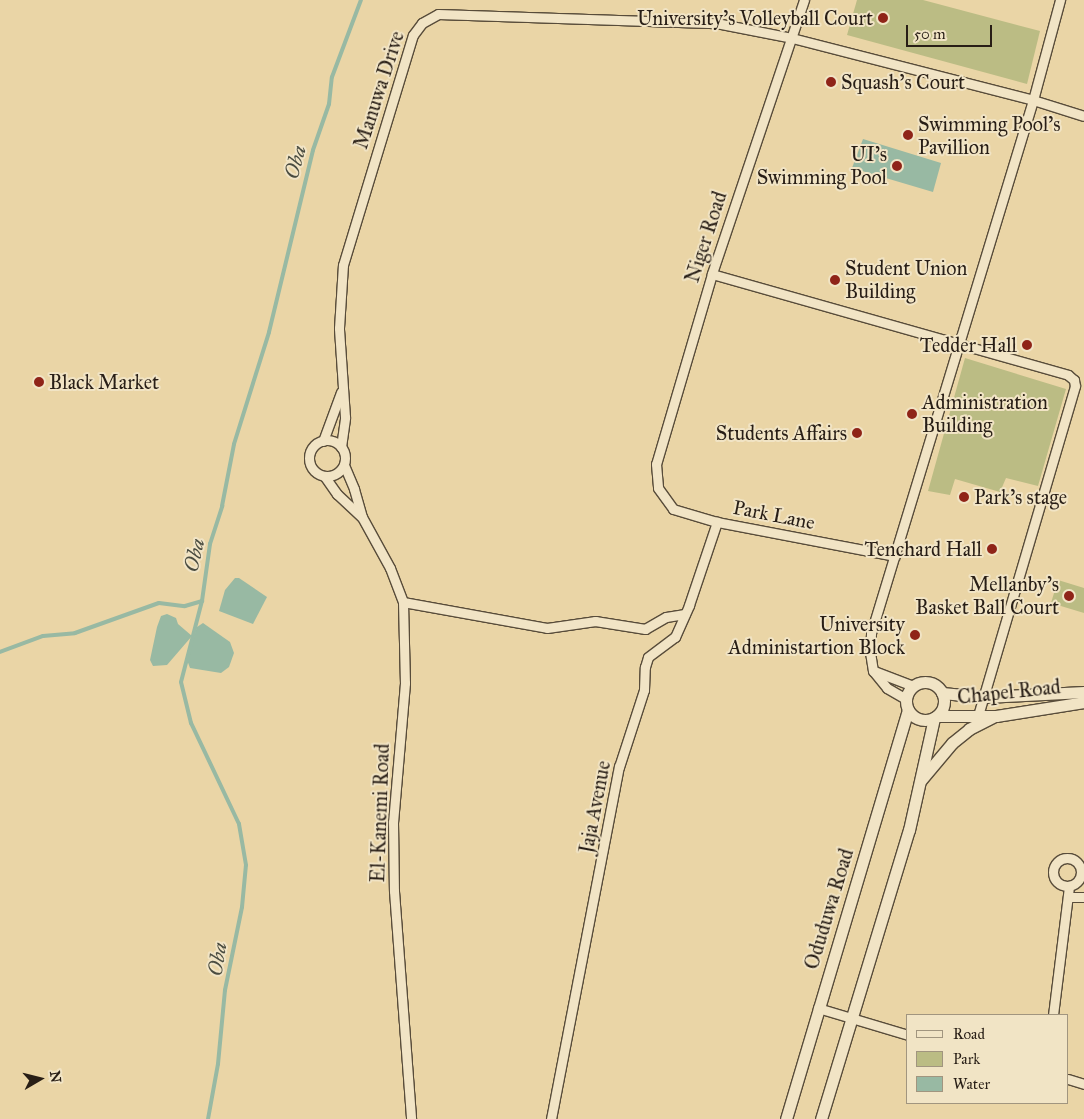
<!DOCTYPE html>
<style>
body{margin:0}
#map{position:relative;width:1084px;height:1119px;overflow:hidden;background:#ead5a6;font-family:"IM FELL Great Primer",serif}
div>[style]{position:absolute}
.green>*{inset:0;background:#bbbc84}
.water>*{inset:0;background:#98b9a3}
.stream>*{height:4px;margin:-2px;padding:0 2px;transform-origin:2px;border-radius:2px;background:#98b9a3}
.roads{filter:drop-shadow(1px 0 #584c3a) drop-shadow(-1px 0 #584c3a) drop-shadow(0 1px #584c3a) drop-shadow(0 -1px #584c3a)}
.minor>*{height:9px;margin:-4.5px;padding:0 4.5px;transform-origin:4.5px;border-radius:4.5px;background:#f1e4c5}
.minor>.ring{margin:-4.5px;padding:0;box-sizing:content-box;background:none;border:9px solid #f1e4c5;border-radius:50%}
.tertiary>*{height:11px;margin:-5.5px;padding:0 5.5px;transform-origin:5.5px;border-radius:5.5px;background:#f1e4c5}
.tertiary>.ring{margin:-5.5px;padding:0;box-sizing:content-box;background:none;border:11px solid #f1e4c5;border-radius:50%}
.dots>*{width:14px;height:14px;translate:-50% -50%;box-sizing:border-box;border:2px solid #f1e4c5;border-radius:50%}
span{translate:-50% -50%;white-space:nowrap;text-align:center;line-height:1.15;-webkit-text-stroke:4px #f1e4c5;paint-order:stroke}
.poi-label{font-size:20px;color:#281e16}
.right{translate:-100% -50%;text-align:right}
.left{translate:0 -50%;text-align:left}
.street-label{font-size:20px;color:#281e16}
.water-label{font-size:21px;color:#4a4c40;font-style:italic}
.legend{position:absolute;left:906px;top:1014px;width:162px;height:90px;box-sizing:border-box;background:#f1e4c5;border:1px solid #a1957f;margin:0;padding:6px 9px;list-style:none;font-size:15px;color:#281e16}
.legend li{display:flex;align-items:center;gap:10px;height:25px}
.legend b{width:25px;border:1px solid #a1957f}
.north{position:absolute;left:15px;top:1054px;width:50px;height:50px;-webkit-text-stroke:4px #f1e4c5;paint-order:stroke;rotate:82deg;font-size:14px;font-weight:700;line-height:20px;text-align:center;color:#281e16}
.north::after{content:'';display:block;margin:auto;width:18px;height:22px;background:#281e16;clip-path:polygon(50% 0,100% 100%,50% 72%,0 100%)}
.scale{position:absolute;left:906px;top:25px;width:86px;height:22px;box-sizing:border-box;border:2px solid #281e16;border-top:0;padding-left:6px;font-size:15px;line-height:18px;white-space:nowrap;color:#281e16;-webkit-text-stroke:4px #f1e4c5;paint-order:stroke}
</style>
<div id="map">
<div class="green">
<div style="clip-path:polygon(857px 0,923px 0,1040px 31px,1027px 84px,847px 35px)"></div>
<div style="clip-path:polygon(965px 358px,1066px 389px,1038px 486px,1006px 478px,1000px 492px,955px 479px,950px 495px,928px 491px)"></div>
<div style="clip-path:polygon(1058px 580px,1084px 588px,1084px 613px,1051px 603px)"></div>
</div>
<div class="water">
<div style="clip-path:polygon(863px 139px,941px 163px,933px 192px,852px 168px)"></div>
<div style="clip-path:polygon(235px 578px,239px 578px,267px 597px,253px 624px,219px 611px,225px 590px)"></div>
<div style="clip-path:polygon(167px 614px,176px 618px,178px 624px,192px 636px,167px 665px,153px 666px,150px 660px,157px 627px,161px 616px)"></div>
<div style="clip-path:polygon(203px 623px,230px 642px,234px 653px,229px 667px,221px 673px,190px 668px,187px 660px,197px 627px)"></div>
</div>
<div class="stream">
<div style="left:0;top:652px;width:46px;rotate:-20.4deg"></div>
<div style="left:43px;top:636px;width:32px;rotate:-5deg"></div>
<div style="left:75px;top:633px;width:89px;rotate:-19.7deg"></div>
<div style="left:159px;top:603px;width:26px;rotate:7deg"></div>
<div style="left:185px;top:606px;width:18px;rotate:-16deg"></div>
<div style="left:208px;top:1119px;width:56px;rotate:-79.7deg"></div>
<div style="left:218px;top:1064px;width:74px;rotate:-84.6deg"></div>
<div style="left:225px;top:990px;width:85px;rotate:-78.4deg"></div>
<div style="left:242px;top:907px;width:42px;rotate:-84.6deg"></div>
<div style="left:246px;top:865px;width:42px;rotate:-99.7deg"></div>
<div style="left:239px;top:824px;width:112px;rotate:-115.4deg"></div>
<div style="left:191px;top:723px;width:42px;rotate:-103.7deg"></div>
<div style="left:181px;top:682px;width:84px;rotate:-75.5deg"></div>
<div style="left:202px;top:601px;width:58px;rotate:-82deg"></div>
<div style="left:210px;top:544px;width:40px;rotate:-72deg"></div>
<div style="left:222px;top:506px;width:63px;rotate:-79deg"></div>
<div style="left:234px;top:444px;width:117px;rotate:-72.6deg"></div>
<div style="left:269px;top:332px;width:187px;rotate:-76.4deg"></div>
<div style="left:313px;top:150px;width:49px;rotate:-70.8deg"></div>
<div style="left:329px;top:104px;width:27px;rotate:-84deg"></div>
<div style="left:332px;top:77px;width:82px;rotate:-69.4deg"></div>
</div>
<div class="roads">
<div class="minor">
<div style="left:804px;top:0;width:289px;rotate:108.6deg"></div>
<div style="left:712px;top:274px;width:198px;rotate:106.4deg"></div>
<div style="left:656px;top:464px;width:24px;rotate:85deg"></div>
<div style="left:658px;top:488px;width:26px;rotate:54deg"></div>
<div style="left:673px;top:509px;width:46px;rotate:16.5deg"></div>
<div style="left:717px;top:522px;width:181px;rotate:10.8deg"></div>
<div style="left:712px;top:274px;width:370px;rotate:15.8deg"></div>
<div style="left:1068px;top:375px;width:8px;rotate:40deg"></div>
<div style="left:1074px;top:380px;width:6px;rotate:81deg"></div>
<div style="left:1075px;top:386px;width:344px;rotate:106.4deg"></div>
<div class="ring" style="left:309px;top:440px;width:27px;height:27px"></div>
<div style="left:323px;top:441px;width:52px;rotate:-69.8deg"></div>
<div style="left:341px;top:447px;width:30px;rotate:-82deg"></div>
<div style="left:345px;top:417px;width:89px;rotate:-93.9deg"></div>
<div style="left:339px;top:328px;width:63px;rotate:-86.4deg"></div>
<div style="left:343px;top:265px;width:240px;rotate:-73.1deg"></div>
<div style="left:413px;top:35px;width:15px;rotate:-53deg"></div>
<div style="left:422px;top:23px;width:18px;rotate:-29deg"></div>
<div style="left:438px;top:14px;width:278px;rotate:1.9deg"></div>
<div style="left:716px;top:23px;width:77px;rotate:11.2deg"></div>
<div style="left:792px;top:38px;width:249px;rotate:14.4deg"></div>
<div style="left:1033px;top:100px;width:53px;rotate:17.4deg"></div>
<div style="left:344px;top:465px;width:26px;rotate:67deg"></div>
<div style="left:354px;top:489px;width:29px;rotate:74deg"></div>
<div style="left:362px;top:517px;width:58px;rotate:61.2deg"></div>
<div style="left:390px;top:568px;width:36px;rotate:69deg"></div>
<div style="left:403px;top:602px;width:81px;rotate:88.6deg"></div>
<div style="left:405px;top:683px;width:140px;rotate:94.9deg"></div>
<div style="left:393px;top:822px;width:69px;rotate:89.2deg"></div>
<div style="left:394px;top:891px;width:229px;rotate:85.7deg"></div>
<div style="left:325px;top:477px;width:21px;rotate:55deg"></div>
<div style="left:337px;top:494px;width:34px;rotate:43deg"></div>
<div style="left:403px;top:602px;width:146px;rotate:10.2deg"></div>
<div style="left:547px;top:628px;width:49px;rotate:-8.3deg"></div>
<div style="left:595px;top:621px;width:51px;rotate:9.1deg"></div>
<div style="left:645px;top:629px;width:24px;rotate:-30deg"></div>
<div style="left:666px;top:617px;width:19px;rotate:-9deg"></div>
<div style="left:874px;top:671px;width:42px;rotate:21deg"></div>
<div style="left:906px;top:699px;width:22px;rotate:-150deg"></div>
<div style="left:887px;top:688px;width:22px;rotate:-129deg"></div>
<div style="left:873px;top:671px;width:18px;rotate:-99deg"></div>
<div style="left:870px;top:653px;width:20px;rotate:-87deg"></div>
<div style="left:871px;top:633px;width:557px;rotate:-73.09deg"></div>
<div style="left:1033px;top:100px;width:104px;rotate:-74.9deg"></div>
<div class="ring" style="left:1053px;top:858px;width:19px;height:19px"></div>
<div style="left:1069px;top:897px;width:15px"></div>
<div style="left:818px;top:1008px;width:94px;rotate:16.7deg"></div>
<div style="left:1053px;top:1015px;width:129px;rotate:-82.9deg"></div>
<div style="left:1068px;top:1079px;width:17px;rotate:17deg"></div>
<div style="left:551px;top:1119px;width:359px;rotate:-79.1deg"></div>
<div style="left:619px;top:767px;width:81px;rotate:-72deg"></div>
<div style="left:644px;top:690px;width:23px;rotate:-88deg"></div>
<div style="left:645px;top:667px;width:10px;rotate:-73deg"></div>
<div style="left:648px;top:657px;width:34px;rotate:-37deg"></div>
<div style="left:675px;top:637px;width:35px;rotate:-66deg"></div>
<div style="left:689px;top:605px;width:88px;rotate:-71.4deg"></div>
</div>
<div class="tertiary">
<div class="ring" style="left:906px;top:682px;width:27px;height:27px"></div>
<div style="left:942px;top:693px;width:43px;rotate:5.3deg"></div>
<div style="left:985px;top:697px;width:99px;rotate:-2.9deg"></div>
<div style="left:937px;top:716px;width:59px"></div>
<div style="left:996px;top:716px;width:89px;rotate:-9deg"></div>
<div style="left:921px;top:780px;width:48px;rotate:-50deg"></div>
<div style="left:952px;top:743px;width:22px;rotate:-39deg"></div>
<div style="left:969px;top:729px;width:27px;rotate:-27deg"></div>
<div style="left:786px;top:1119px;width:427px;rotate:-73.4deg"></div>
<div style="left:821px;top:1119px;width:302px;rotate:-73.1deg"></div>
<div style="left:909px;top:830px;width:115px;rotate:-77.4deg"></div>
</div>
</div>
<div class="dots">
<div style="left:883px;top:18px;background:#8f2418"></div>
<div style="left:831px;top:82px;background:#8f2418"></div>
<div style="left:908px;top:135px;background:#8f2418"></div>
<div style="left:897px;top:166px;background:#8f2418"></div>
<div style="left:835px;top:280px;background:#8f2418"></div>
<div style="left:1027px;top:345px;background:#8f2418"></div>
<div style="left:39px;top:382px;background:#8f2418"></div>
<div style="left:912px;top:414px;background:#8f2418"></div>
<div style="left:857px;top:433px;background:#8f2418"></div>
<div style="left:964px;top:497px;background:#8f2418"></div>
<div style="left:992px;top:549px;background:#8f2418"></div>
<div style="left:1069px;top:596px;background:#8f2418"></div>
<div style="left:915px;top:635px;background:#8f2418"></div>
</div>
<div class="poi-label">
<span class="right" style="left:873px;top:18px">University's Volleyball Court</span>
<span class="left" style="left:841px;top:82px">Squash's Court</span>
<span class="left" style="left:918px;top:136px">Swimming Pool's<br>Pavillion</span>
<span class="right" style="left:887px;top:166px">UI's<br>Swimming Pool</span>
<span class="left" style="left:845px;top:280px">Student Union<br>Building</span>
<span class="right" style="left:1017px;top:345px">Tedder Hall</span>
<span class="left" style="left:49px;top:382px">Black Market</span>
<span class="left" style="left:922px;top:414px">Administration<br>Building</span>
<span class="right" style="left:847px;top:433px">Students Affairs</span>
<span class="left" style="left:974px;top:497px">Park's stage</span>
<span class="right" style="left:982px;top:549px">Tenchard Hall</span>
<span class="right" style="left:1059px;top:596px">Mellanby's<br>Basket Ball Court</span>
<span class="right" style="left:905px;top:636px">University<br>Administartion Block</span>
</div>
<div class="street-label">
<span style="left:379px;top:90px;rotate:-72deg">Manuwa Drive</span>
<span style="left:706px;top:237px;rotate:-72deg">Niger Road</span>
<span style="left:774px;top:515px;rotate:11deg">Park Lane</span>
<span style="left:1009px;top:692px;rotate:-6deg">Chapel Road</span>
<span style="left:595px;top:807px;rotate:-79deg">Jaja Avenue</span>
<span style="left:380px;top:813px;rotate:-88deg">El-Kanemi Road</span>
<span style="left:829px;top:909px;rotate:-73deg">Oduduwa Road</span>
</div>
<div class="water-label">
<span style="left:295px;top:162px;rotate:-75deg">Oba</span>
<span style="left:194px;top:555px;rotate:-77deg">Oba</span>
<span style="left:217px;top:959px;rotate:-81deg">Oba</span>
</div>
<ul class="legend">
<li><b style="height:6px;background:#f1e4c5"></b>Road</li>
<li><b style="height:14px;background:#bbbc84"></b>Park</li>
<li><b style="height:14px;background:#98b9a3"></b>Water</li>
</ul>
<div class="north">N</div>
<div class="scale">50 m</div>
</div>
